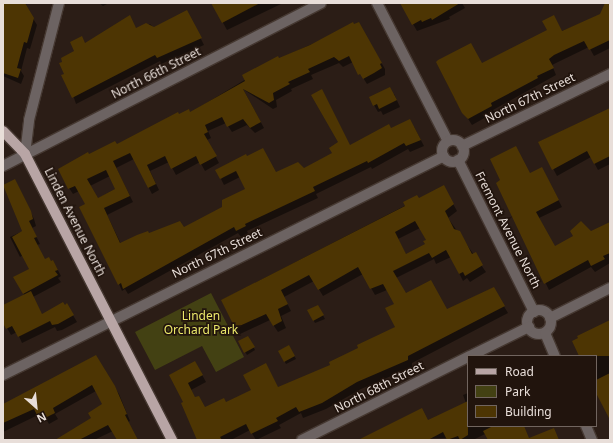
<!DOCTYPE html>
<style>
body{margin:0}
#map{position:relative;width:613px;height:443px;overflow:hidden;background:#2b1d16;font-family:"Noto Sans",sans-serif}
div>[style]{position:absolute}
.green>*{inset:0;background:#434113}
.shadow>*{inset:0;background:#0007}
.building>*{inset:0;background:#4d3503}
.roads{filter:drop-shadow(1px 0 #453831) drop-shadow(-1px 0 #453831) drop-shadow(0 1px #453831) drop-shadow(0 -1px #453831)}
.minor>*{height:10px;margin:-5px;padding:0 5px;transform-origin:5px;border-radius:5px;background:#6c6362}
.minor>.ring{margin:-5px;padding:0;box-sizing:content-box;background:none;border:10px solid #6c6362;border-radius:50%}
.major>*{height:10px;margin:-5px;padding:0 5px;transform-origin:5px;border-radius:5px;background:#b8a5a5}
span{translate:-50% -50%;white-space:nowrap;text-align:center;line-height:1.15;-webkit-text-stroke:3.5px #21140d;paint-order:stroke}
.street-label{font-size:12px;color:#e8ded9}
.park-label{font-size:12px;color:#ebe86a}
.frame{position:absolute;inset:0;border:4px solid #e8ded9;pointer-events:none}
.legend{position:absolute;left:467px;top:355px;width:130px;height:72px;box-sizing:border-box;background:#21140d;border:1px solid #71655f;margin:0;padding:5px 7px;list-style:none;font-size:12px;color:#e8ded9}
.legend li{display:flex;align-items:center;gap:8px;height:20px}
.legend b{width:20px;border:1px solid #71655f}
.north{position:absolute;left:16px;top:387px;width:40px;height:40px;-webkit-text-stroke:3px #21140d;paint-order:stroke;rotate:153deg;font-size:11px;font-weight:700;line-height:16px;text-align:center;color:#e8ded9}
.north::after{content:'';display:block;margin:auto;width:14px;height:18px;background:#e8ded9;clip-path:polygon(50% 0,100% 100%,50% 72%,0 100%)}
</style>
<div id="map">
<div class="green">
<div style="clip-path:polygon(211px 293px,244px 357px,216px 372px,202px 346px,155px 370px,135px 332px)"></div>
</div>
<div class="shadow">
<div style="clip-path:polygon(3px 3px,29px 3px,25px 5px,37px 25px,30px 49px,27px 48px,21px 71px,24px 76px,21px 84px,3px 76px)"></div>
<div style="clip-path:polygon(99px 3px,109px 3px,103px 6px)"></div>
<div style="clip-path:polygon(212px 3px,283px 3px,227px 30px)"></div>
<div style="clip-path:polygon(401px 3px,462px 3px,465px 8px,449px 17px,450px 19px,417px 31px)"></div>
<div style="clip-path:polygon(610px 4px,610px 48px,594px 56px,589px 47px,558px 62px,552px 65px,556px 75px,493px 110px,495px 112px,472px 125px,454px 97px,437px 62px,482px 64px,601px 15px)"></div>
<div style="clip-path:polygon(190px 17px,204px 45px,161px 64px,160px 61px,76px 104px,66px 74px,85px 44px,96px 48px,150px 24px,154px 28px)"></div>
<div style="clip-path:polygon(evenodd,358px 23px,385px 69px,385px 75px,367px 84px,353px 62px,343px 67px,339px 63px,311px 75px,313px 79px,291px 89px,292px 91px,276px 100px,277px 107px,273px 109px,243px 89px,264px 128px,255px 133px,247px 125px,232px 132px,226px 123px,208px 131px,211px 138px,207px 140px,219px 163px,205px 171px,200px 162px,176px 175px,169px 162px,150px 171px,159px 190px,152px 194px,134px 159px,116px 168px,133px 202px,107px 215px,121px 244px,149px 235px,184px 229px,223px 208px,246px 189px,240px 177px,224px 185px,221px 179px,247px 157px,276px 173px,303px 169px,391px 130px,414px 127px,424px 146px,410px 152px,408px 149px,372px 169px,371px 167px,316px 194px,318px 198px,247px 231px,248px 233px,241px 237px,238px 233px,128px 294px,125px 289px,122px 291px,86px 205px,79px 191px,73px 194px,69px 188px,89px 156px,117px 145px,179px 115px,190px 113px,279px 59px,358px 23px,110px 176px,116px 189px,97px 199px,90px 186px,110px 176px)"></div>
<div style="clip-path:polygon(394px 94px,400px 107px,383px 115px,381px 111px,378px 112px,370px 98px)"></div>
<div style="clip-path:polygon(610px 109px,610px 164px,598px 170px,591px 157px,557px 176px,539px 142px)"></div>
<div style="clip-path:polygon(545px 174px,562px 207px,539px 218px,554px 247px,610px 224px,610px 263px,595px 272px,591px 267px,549px 290px,497px 183px,530px 175px)"></div>
<div style="clip-path:polygon(18px 187px,34px 219px,36px 226px,32px 228px,40px 244px,37px 245px,45px 261px,53px 261px,61px 276px,58px 278px,61px 282px,33px 297px,42px 315px,67px 305px,77px 322px,62px 330px,57px 331px,55px 327px,22px 343px,17px 332px,11px 335px,3px 321px,3px 312px,24px 295px,15px 278px,31px 269px,23px 255px,20px 257px,10px 237px,23px 231px)"></div>
<div style="clip-path:polygon(evenodd,447px 193px,457px 211px,448px 218px,486px 272px,470px 282px,467px 278px,463px 281px,451px 257px,436px 264px,434px 259px,396px 278px,406px 295px,447px 310px,493px 288px,508px 313px,412px 363px,412px 367px,361px 389px,326px 409px,303px 418px,301px 413px,279px 425px,281px 428px,256px 440px,250px 430px,231px 440px,198px 440px,185px 402px,170px 375px,195px 362px,206px 382px,191px 390px,195px 398px,204px 408px,226px 404px,278px 388px,332px 365px,396px 327px,395px 304px,387px 290px,375px 295px,363px 274px,323px 296px,314px 281px,284px 297px,291px 311px,281px 316px,286px 328px,278px 332px,270px 320px,240px 334px,222px 300px,418px 199px,447px 193px,420px 228px,427px 241px,426px 245px,406px 255px,398px 239px,420px 228px)"></div>
<div style="clip-path:polygon(318px 306px,325px 319px,315px 323px,308px 311px)"></div>
<div style="clip-path:polygon(610px 320px,610px 419px,596px 390px,596px 356px,580px 356px)"></div>
<div style="clip-path:polygon(248px 337px,255px 350px,247px 355px,239px 342px)"></div>
<div style="clip-path:polygon(289px 346px,296px 359px,286px 364px,279px 351px)"></div>
<div style="clip-path:polygon(95px 356px,119px 394px,130px 421px,128px 422px,137px 440px,118px 440px,113px 431px,94px 440px,57px 440px,93px 419px,103px 404px,96px 391px,55px 414px,58px 419px,49px 424px,46px 419px,42px 421px,38px 415px,3px 432px,3px 402px,5px 405px)"></div>
<div style="clip-path:polygon(468px 393px,468px 426px,523px 426px,513px 440px,489px 440px,485px 434px,473px 440px,448px 440px,447px 438px,369px 440px,428px 421px,466px 403px,463px 395px)"></div>
</div>
<div class="building">
<div style="clip-path:polygon(3px 3px,25px 3px,34px 18px,27px 43px,24px 42px,17px 68px,21px 69px,18px 78px,3px 73px)"></div>
<div style="clip-path:polygon(211px 3px,260px 3px,222px 23px)"></div>
<div style="clip-path:polygon(400px 3px,460px 3px,432px 20px,431px 18px,422px 22px,421px 20px,412px 25px)"></div>
<div style="clip-path:polygon(605px 3px,610px 3px,610px 40px,589px 50px,584px 41px,554px 55px,549px 59px,554px 68px,537px 76px,538px 78px,491px 103px,492px 106px,468px 119px,462px 113px,436px 62px,438px 60px,471px 43px,482px 63px,547px 30px,542px 21px,554px 15px,562px 31px,600px 14px)"></div>
<div style="clip-path:polygon(187px 10px,202px 38px,157px 58px,155px 55px,72px 98px,61px 75px,64px 74px,59px 63px,62px 62px,61px 58px,74px 51px,70px 42px,82px 36px,85px 43px,130px 15px,136px 28px,146px 23px,154px 27px)"></div>
<div style="clip-path:polygon(evenodd,353px 22px,354px 24px,359px 22px,382px 63px,380px 64px,382px 68px,374px 73px,363px 79px,360px 74px,358px 75px,349px 56px,339px 61px,334px 57px,308px 69px,310px 72px,288px 82px,290px 84px,273px 93px,274px 100px,269px 103px,243px 89px,261px 122px,250px 128px,243px 119px,227px 127px,222px 117px,205px 125px,208px 132px,204px 134px,217px 156px,200px 165px,196px 156px,171px 169px,165px 156px,147px 165px,156px 184px,148px 188px,130px 153px,113px 161px,130px 196px,104px 208px,120px 243px,137px 235px,148px 231px,149px 233px,180px 221px,184px 227px,222px 207px,222px 200px,245px 189px,236px 171px,220px 179px,215px 170px,246px 154px,247px 156px,263px 148px,276px 172px,298px 162px,304px 168px,332px 153px,329px 148px,338px 142px,311px 95px,322px 89px,350px 145px,389px 124px,391px 128px,410px 119px,421px 140px,406px 146px,404px 143px,368px 163px,367px 161px,313px 187px,315px 191px,245px 224px,246px 226px,236px 231px,234px 227px,123px 289px,121px 283px,118px 285px,79px 207px,85px 204px,75px 186px,68px 189px,58px 169px,88px 152px,89px 154px,115px 141px,117px 144px,178px 112px,179px 114px,189px 109px,190px 112px,245px 81px,242px 75px,278px 56px,279px 58px,310px 45px,353px 22px,106px 170px,115px 189px,98px 198px,87px 179px,106px 170px)"></div>
<div style="clip-path:polygon(390px 87px,397px 100px,379px 109px,377px 104px,373px 106px,369px 97px)"></div>
<div style="clip-path:polygon(610px 108px,610px 156px,594px 164px,587px 151px,552px 170px,538px 142px)"></div>
<div style="clip-path:polygon(516px 146px,530px 173px,542px 167px,559px 200px,536px 212px,555px 246px,573px 236px,570px 231px,581px 221px,591px 231px,610px 222px,610px 253px,603px 256px,605px 259px,591px 266px,588px 260px,544px 284px,496px 183px,500px 180px,490px 159px)"></div>
<div style="clip-path:polygon(15px 179px,31px 211px,33px 219px,29px 221px,37px 237px,34px 238px,45px 259px,49px 257px,51px 261px,53px 260px,58px 270px,55px 271px,58px 275px,23px 294px,13px 277px,29px 269px,12px 237px,22px 231px,3px 185px)"></div>
<div style="clip-path:polygon(evenodd,444px 185px,454px 204px,445px 211px,454px 229px,460px 231px,472px 254px,476px 252px,483px 265px,465px 276px,463px 272px,459px 274px,446px 250px,432px 258px,429px 253px,393px 271px,406px 293px,431px 280px,447px 309px,494px 287px,505px 306px,408px 356px,408px 360px,357px 382px,322px 403px,299px 412px,296px 407px,276px 418px,278px 421px,251px 434px,246px 424px,220px 437px,222px 440px,197px 440px,181px 403px,183px 402px,169px 375px,195px 361px,203px 375px,188px 383px,195px 397px,199px 396px,205px 407px,224px 398px,226px 402px,251px 390px,243px 375px,266px 363px,278px 387px,330px 365px,329px 362px,358px 348px,357px 345px,395px 327px,385px 308px,394px 304px,383px 284px,370px 289px,358px 267px,318px 290px,309px 275px,281px 290px,288px 304px,278px 309px,282px 321px,273px 326px,266px 314px,235px 328px,221px 300px,405px 206px,403px 202px,417px 195px,419px 198px,444px 185px,415px 221px,426px 240px,423px 241px,425px 244px,406px 254px,395px 232px,415px 221px)"></div>
<div style="clip-path:polygon(31px 291px,42px 314px,63px 302px,65px 305px,67px 303px,74px 315px,58px 324px,52px 325px,50px 321px,18px 337px,12px 326px,6px 329px,3px 323px,3px 305px)"></div>
<div style="clip-path:polygon(318px 305px,324px 315px,313px 321px,307px 310px)"></div>
<div style="clip-path:polygon(610px 320px,610px 356px,579px 356px,572px 341px,578px 338px,577px 336px)"></div>
<div style="clip-path:polygon(248px 336px,255px 347px,244px 353px,238px 341px)"></div>
<div style="clip-path:polygon(289px 345px,295px 356px,284px 362px,278px 351px)"></div>
<div style="clip-path:polygon(96px 355px,115px 386px,127px 414px,125px 415px,138px 440px,117px 440px,108px 425px,79px 440px,55px 440px,91px 418px,88px 413px,102px 404px,92px 385px,53px 408px,55px 413px,45px 418px,41px 413px,37px 415px,34px 409px,3px 423px,3px 404px)"></div>
<div style="clip-path:polygon(610px 373px,610px 420px,596px 393px,596px 380px)"></div>
<div style="clip-path:polygon(468px 401px,468px 435px,460px 440px,458px 436px,447px 440px,443px 432px,428px 440px,358px 440px,422px 408px,428px 420px)"></div>
<div style="clip-path:polygon(493px 426px,524px 426px,529px 438px,554px 428px,559px 440px,488px 440px,483px 431px)"></div>
</div>
<div class="roads">
<div class="minor">
<div style="left:377px;top:3px;width:155px;rotate:62.8deg"></div>
<div class="ring" style="left:442px;top:140px;width:12px;height:12px"></div>
<div style="left:462px;top:146px;width:165px;rotate:-25.9deg"></div>
<div style="left:25px;top:154px;width:34px;rotate:-83deg"></div>
<div style="left:29px;top:120px;width:121px;rotate:-75.6deg"></div>
<div style="left:458px;top:160px;width:170px;rotate:63.4deg"></div>
<div style="left:3px;top:166px;width:357px;rotate:-27.1deg"></div>
<div class="ring" style="left:527px;top:310px;width:14px;height:14px"></div>
<div style="left:550px;top:318px;width:67px;rotate:-26.6deg"></div>
<div style="left:545px;top:333px;width:25px;rotate:67deg"></div>
<div style="left:470px;top:356px;width:66px;rotate:-26.2deg"></div>
<div style="left:3px;top:375px;width:492px;rotate:-26.4deg"></div>
<div style="left:586px;top:426px;width:15px;rotate:67deg"></div>
<div style="left:302px;top:440px;width:186px;rotate:-26.6deg"></div>
</div>
<div class="major">
<div style="left:3px;top:131px;width:32px;rotate:46deg"></div>
<div style="left:25px;top:154px;width:322px;rotate:62.8deg"></div>
</div>
</div>
<div class="street-label">
<span style="left:156px;top:73px;rotate:-27deg">North 66th Street</span>
<span style="left:530px;top:98px;rotate:-26deg">North 67th Street</span>
<span style="left:75px;top:222px;rotate:63deg">Linden Avenue North</span>
<span style="left:508px;top:230px;rotate:63deg">Fremont Avenue North</span>
<span style="left:217px;top:253px;rotate:-26deg">North 67th Street</span>
<span style="left:379px;top:387px;rotate:-27deg">North 68th Street</span>
</div>
<div class="park-label">
<span style="left:201px;top:323px">Linden<br>Orchard Park</span>
</div>
<div class="frame"></div>
<ul class="legend">
<li><b style="height:5px;background:#b8a5a5"></b>Road</li>
<li><b style="height:11px;background:#434113"></b>Park</li>
<li><b style="height:11px;background:#4d3503"></b>Building</li>
</ul>
<div class="north">N</div>
</div>
